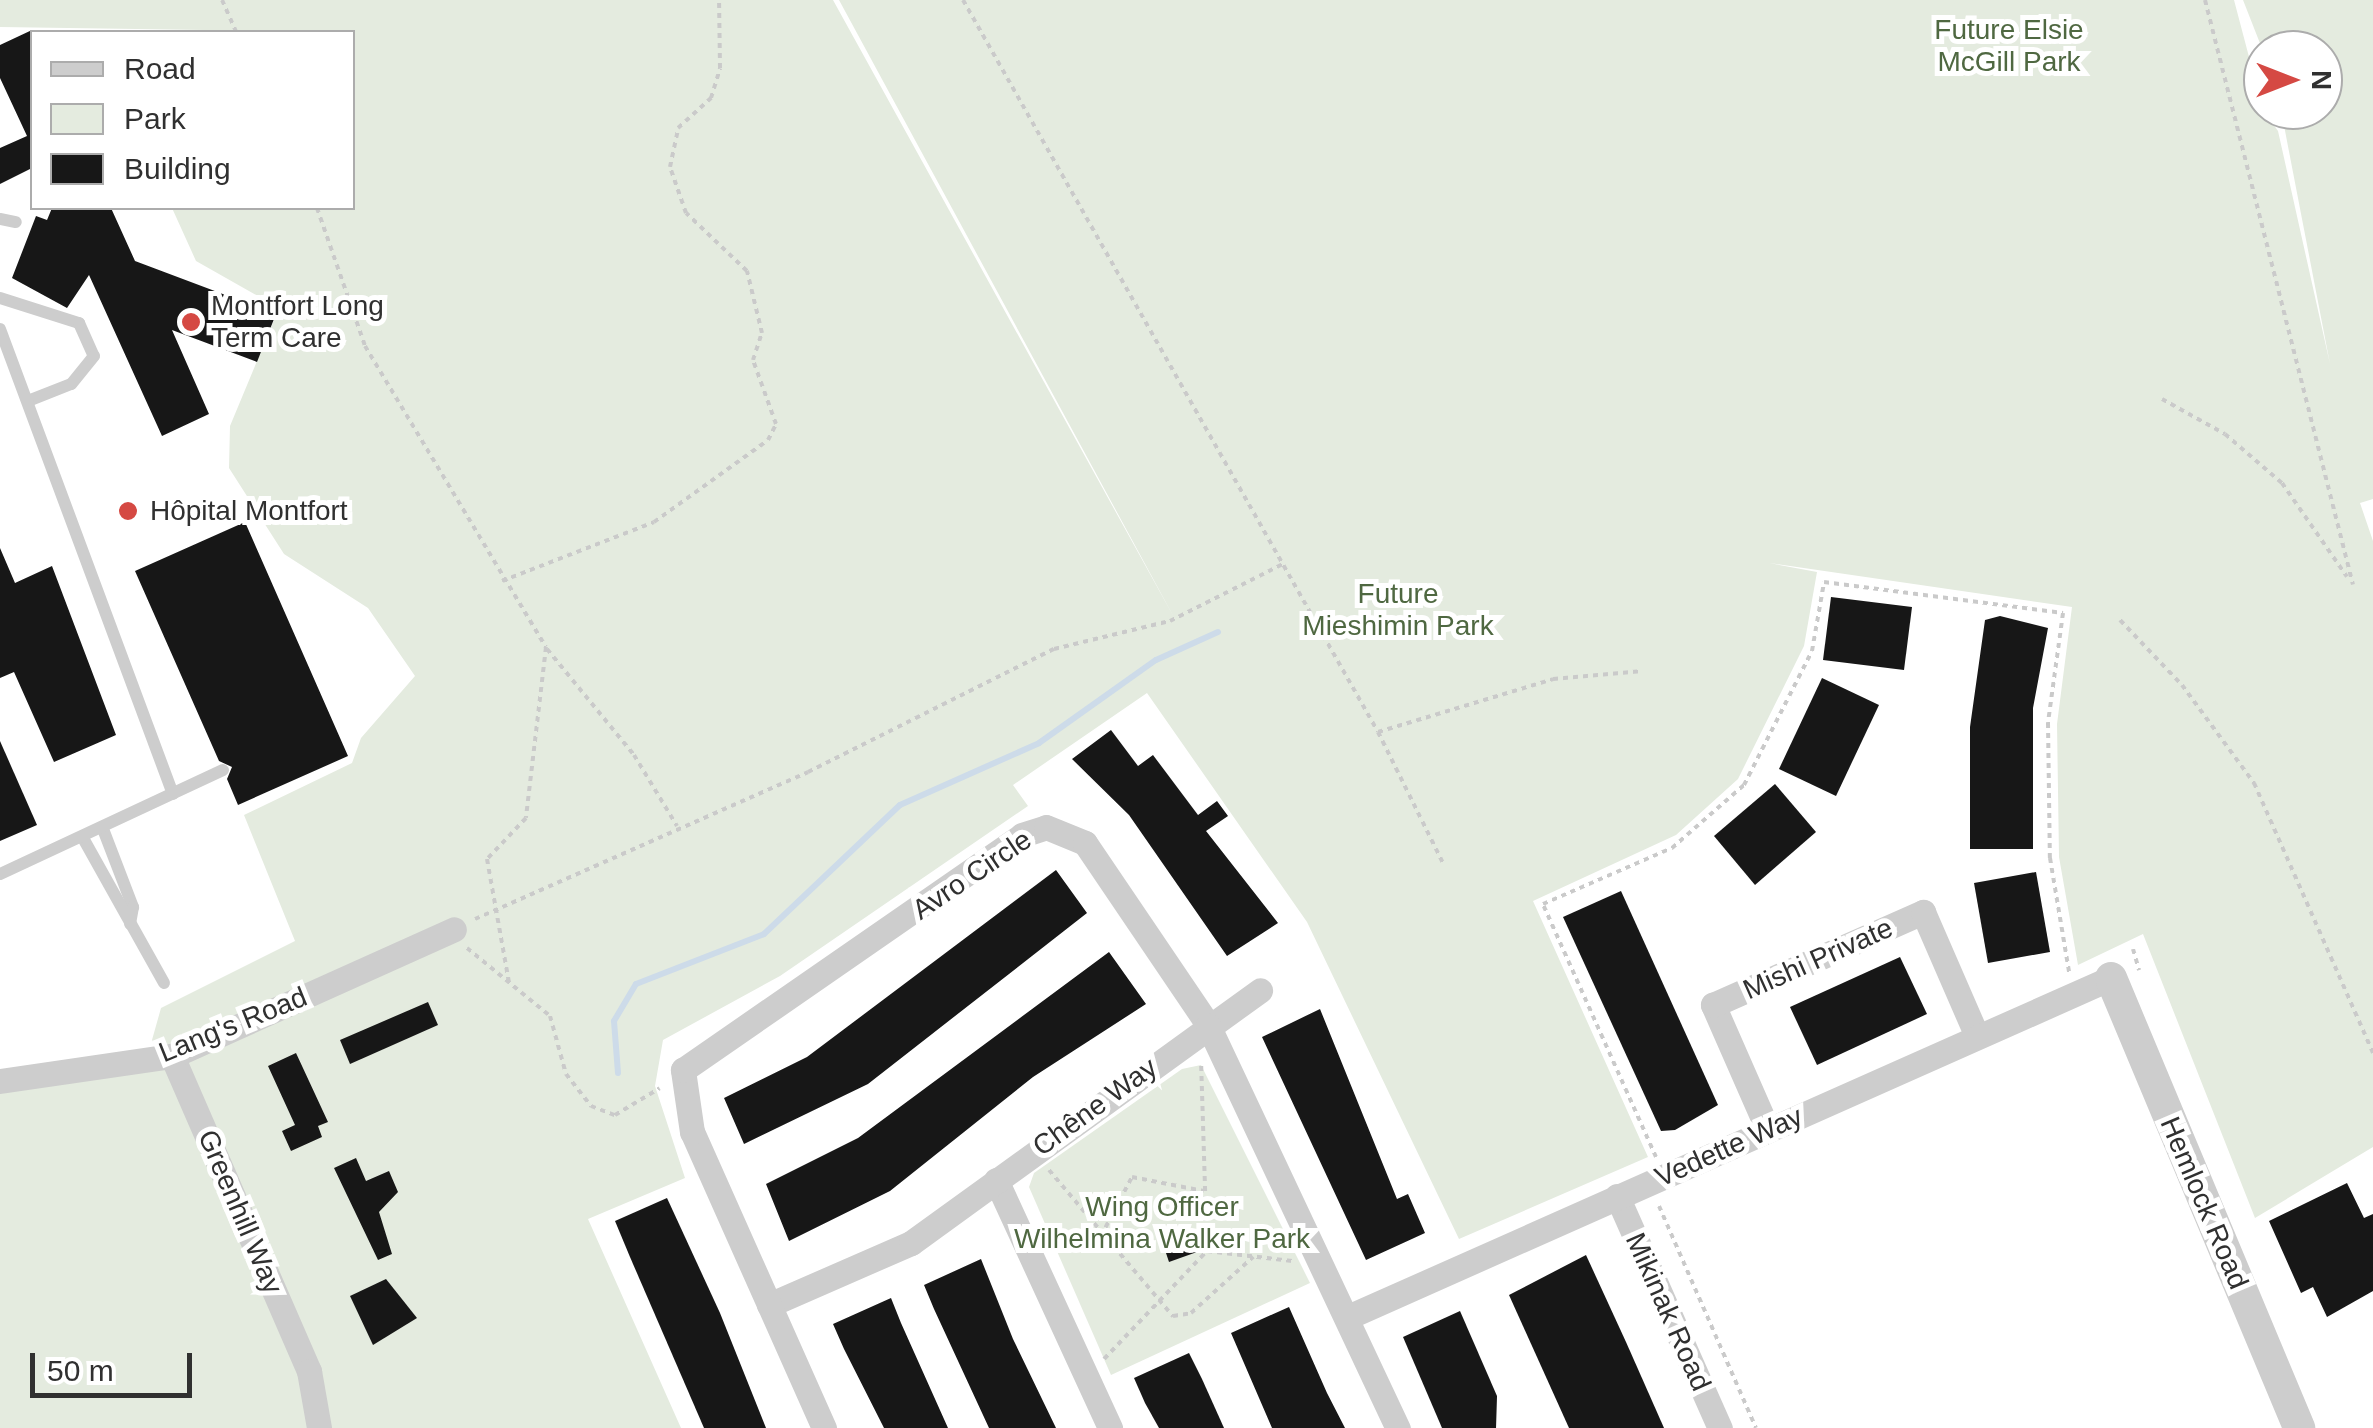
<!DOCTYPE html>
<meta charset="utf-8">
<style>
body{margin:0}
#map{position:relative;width:2373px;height:1428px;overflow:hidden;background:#fff;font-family:Helvetica,sans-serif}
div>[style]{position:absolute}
.green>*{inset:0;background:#e4ebdf}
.stream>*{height:6px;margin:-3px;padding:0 3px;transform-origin:3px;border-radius:3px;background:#cddbe9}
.building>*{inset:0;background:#171717}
.path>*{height:4px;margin-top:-2px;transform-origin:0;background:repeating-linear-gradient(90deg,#cacaca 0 5px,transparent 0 10px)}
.service>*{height:12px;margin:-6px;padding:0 6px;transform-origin:6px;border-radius:6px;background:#cdcdcd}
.minor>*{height:25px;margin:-12.5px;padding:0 12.5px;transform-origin:12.5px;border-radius:12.5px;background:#cdcdcd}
.tertiary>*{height:32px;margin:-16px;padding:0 16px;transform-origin:16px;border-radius:16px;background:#cdcdcd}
.dots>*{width:28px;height:28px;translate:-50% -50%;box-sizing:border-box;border:5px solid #fff;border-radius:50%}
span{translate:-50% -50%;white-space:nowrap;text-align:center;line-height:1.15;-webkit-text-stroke:10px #fff;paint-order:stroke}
.park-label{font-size:28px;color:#4f6841}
.poi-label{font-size:28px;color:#303030}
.left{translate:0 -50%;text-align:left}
.street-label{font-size:28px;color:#303030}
.legend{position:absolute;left:30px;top:30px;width:325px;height:180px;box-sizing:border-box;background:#fff;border:2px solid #acacac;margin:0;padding:12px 18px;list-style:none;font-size:30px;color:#303030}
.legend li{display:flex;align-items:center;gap:20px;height:50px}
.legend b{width:50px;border:2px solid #acacac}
.north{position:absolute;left:2243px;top:30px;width:100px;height:100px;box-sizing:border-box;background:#fff;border:2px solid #acacac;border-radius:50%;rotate:90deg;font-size:28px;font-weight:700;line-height:40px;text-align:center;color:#303030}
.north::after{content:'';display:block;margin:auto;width:35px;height:45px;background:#d54943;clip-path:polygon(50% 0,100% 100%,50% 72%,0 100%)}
.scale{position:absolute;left:30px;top:1353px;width:162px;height:45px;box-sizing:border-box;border:5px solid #303030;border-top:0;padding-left:12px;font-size:30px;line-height:35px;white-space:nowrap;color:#303030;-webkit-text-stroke:8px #fff;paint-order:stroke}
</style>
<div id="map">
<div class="green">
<div style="clip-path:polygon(0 0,833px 0,1176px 621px,839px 0,2234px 0,2263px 110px,2278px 131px,2330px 364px,2281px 110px,2323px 110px,2323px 50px,2263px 51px,2243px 0,2373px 0,2373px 499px,2360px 503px,2373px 541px,2373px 1147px,2255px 1218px,2143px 934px,2078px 965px,2059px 857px,2057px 724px,2072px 607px,1769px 563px,1817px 572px,1804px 646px,1738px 779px,1676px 835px,1533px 901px,1648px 1157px,1459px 1239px,1307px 922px,1147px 693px,1013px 785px,1028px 806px,780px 976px,663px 1040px,655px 1086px,685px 1178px,588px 1219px,681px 1428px,0 1428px,0 1088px,163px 1065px,152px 1040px,161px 1008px,295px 941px,244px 815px,352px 763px,361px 738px,415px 676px,368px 608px,284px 554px,229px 468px,230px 426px,279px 308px,196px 261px,172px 208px,352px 208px,352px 32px,0 27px)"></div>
<div style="clip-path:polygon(1201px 1065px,1310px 1283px,1111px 1375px,1029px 1187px,1034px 1173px,1182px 1069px)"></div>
</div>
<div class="stream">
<div style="left:618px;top:1073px;width:52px;rotate:-94.4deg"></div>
<div style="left:614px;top:1021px;width:43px;rotate:-59.3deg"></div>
<div style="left:636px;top:984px;width:137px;rotate:-21.3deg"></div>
<div style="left:764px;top:934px;width:187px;rotate:-43.5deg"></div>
<div style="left:900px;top:805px;width:152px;rotate:-24deg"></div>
<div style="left:1039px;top:743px;width:143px;rotate:-35.4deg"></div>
<div style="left:1156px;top:660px;width:68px;rotate:-24.3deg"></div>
</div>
<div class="building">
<div style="clip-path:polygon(32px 30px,32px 168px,0 184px,0 148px,27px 136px,0 78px,0 45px)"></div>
<div style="clip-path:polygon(52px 208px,111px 208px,135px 261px,276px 314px,257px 362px,172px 330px,209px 414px,162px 436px,89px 275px,67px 308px,12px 278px,36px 216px,47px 220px)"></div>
<div style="clip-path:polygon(245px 522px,348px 756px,238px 805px,227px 779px,232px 767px,219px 761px,135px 571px)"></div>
<div style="clip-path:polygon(0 548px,15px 583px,52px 566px,116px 735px,54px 762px,14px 672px,0 678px)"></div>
<div style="clip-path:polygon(1831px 597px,1912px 607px,1904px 670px,1823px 660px)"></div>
<div style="clip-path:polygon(2000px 616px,2048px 628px,2033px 708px,2033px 849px,1970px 849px,1970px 727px,1985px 620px)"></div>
<div style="clip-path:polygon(1822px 678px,1879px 705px,1836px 796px,1779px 769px)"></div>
<div style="clip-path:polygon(1111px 730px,1138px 766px,1153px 755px,1198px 815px,1217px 801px,1228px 816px,1206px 831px,1278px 923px,1227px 956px,1129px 815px,1072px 759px)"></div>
<div style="clip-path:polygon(0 741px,37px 825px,0 841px)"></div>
<div style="clip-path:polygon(1775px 784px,1816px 832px,1755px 885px,1714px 836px)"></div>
<div style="clip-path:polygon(1056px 870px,1087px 913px,868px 1084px,744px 1144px,724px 1098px,807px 1057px)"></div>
<div style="clip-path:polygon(2036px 872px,2050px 952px,1988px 963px,1974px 883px)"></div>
<div style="clip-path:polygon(1621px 891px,1718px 1105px,1675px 1130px,1661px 1131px,1563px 917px)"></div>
<div style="clip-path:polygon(1109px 952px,1146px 1004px,1033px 1077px,890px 1191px,789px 1241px,766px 1184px,858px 1138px)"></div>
<div style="clip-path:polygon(1900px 957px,1927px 1014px,1817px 1065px,1790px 1007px)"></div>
<div style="clip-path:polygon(428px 1002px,438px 1025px,350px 1064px,340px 1040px)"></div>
<div style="clip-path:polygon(1320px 1009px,1397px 1199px,1408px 1194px,1425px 1233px,1366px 1260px,1262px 1037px)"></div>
<div style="clip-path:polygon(296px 1053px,328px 1122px,318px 1126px,322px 1137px,291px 1151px,282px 1131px,295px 1125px,268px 1066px)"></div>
<div style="clip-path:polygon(356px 1158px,366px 1181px,389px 1171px,398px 1192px,379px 1212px,392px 1254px,378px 1260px,334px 1168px)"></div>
<div style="clip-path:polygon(2347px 1183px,2364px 1218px,2373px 1214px,2373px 1291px,2327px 1317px,2313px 1287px,2301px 1293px,2269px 1221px)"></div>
<div style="clip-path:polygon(667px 1198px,720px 1313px,766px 1428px,704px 1428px,630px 1257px,615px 1221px)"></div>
<div style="clip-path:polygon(1190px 1232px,1197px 1252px,1169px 1262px,1162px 1241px)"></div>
<div style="clip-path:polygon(1586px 1255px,1626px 1342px,1664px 1428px,1569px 1428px,1509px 1295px)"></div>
<div style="clip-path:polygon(981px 1259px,1013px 1339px,1056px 1428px,989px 1428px,934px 1309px,924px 1285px)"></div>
<div style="clip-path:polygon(386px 1279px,417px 1318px,373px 1345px,350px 1296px)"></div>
<div style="clip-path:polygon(891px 1298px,901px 1323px,948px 1428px,884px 1428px,844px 1349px,833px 1324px)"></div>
<div style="clip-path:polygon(1289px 1307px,1327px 1393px,1345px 1428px,1272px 1428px,1231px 1333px)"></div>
<div style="clip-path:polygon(1460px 1311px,1497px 1396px,1496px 1428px,1442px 1428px,1403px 1337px)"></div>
<div style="clip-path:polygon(1189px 1353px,1202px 1379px,1224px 1428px,1159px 1428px,1145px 1403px,1134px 1378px)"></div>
</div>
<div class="path">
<div style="left:222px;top:0;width:35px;rotate:66deg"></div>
<div style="left:963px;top:0;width:841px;rotate:60.45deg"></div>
<div style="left:1378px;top:732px;width:146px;rotate:63.6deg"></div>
<div style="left:2205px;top:0;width:603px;rotate:75.8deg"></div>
<div style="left:317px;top:208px;width:146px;rotate:70.8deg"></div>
<div style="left:365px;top:346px;width:351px;rotate:59deg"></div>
<div style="left:546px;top:647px;width:172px;rotate:96.7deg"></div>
<div style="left:526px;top:818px;width:57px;rotate:133.6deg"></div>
<div style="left:487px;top:859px;width:126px;rotate:79.9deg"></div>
<div style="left:2162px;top:399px;width:72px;rotate:29.1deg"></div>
<div style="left:2225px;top:434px;width:75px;rotate:40.7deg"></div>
<div style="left:2282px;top:483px;width:114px;rotate:55.3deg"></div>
<div style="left:502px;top:581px;width:163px;rotate:-21.2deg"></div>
<div style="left:654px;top:522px;width:140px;rotate:-35.7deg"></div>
<div style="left:768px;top:440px;width:18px;rotate:-63deg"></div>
<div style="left:776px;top:424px;width:68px;rotate:-109.8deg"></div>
<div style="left:753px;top:360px;width:28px;rotate:-72deg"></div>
<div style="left:762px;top:333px;width:64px;rotate:-103.6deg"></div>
<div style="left:747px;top:271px;width:84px;rotate:-136.4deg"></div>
<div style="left:686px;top:213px;width:49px;rotate:-109.2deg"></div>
<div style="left:670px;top:167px;width:40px;rotate:-78deg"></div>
<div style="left:678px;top:128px;width:45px;rotate:-42.3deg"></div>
<div style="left:711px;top:98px;width:31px;rotate:-73deg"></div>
<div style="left:720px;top:68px;width:68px;rotate:-90.8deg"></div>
<div style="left:2120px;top:620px;width:90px;rotate:46.4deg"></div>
<div style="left:2182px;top:685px;width:122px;rotate:53.7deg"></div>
<div style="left:2254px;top:783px;width:295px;rotate:66.2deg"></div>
<div style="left:547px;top:649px;width:137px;rotate:50.6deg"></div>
<div style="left:634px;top:755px;width:83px;rotate:58.8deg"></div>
<div style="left:1378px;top:732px;width:183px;rotate:-16.8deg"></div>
<div style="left:1553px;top:679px;width:90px;rotate:-5.1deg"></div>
<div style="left:475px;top:919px;width:364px;rotate:-23.8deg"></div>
<div style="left:808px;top:772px;width:275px;rotate:-26.6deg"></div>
<div style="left:1054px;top:649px;width:119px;rotate:-13.6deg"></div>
<div style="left:1170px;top:621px;width:127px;rotate:-26.8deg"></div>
<div style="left:467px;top:948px;width:107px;rotate:39.3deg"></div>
<div style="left:550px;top:1016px;width:60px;rotate:74.6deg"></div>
<div style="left:566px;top:1074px;width:41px;rotate:52deg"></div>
<div style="left:591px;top:1106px;width:26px;rotate:21deg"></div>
<div style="left:615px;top:1115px;width:52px;rotate:-31deg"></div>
<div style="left:2133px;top:949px;width:22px;rotate:74deg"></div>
<div style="left:1656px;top:1157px;width:277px;rotate:-114.1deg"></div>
<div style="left:1543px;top:904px;width:141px;rotate:-23.5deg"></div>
<div style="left:1672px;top:848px;width:96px;rotate:-41.2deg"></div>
<div style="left:1744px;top:785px;width:150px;rotate:-63.1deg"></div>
<div style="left:1812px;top:651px;width:70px;rotate:-80.1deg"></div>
<div style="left:1824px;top:582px;width:241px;rotate:7.4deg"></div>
<div style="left:2063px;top:613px;width:111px;rotate:97.8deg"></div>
<div style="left:2048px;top:723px;width:135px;rotate:89.2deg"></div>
<div style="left:2050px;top:858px;width:116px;rotate:80.5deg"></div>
<div style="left:1049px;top:1170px;width:192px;rotate:49.7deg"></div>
<div style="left:1173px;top:1316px;width:18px;rotate:-9deg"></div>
<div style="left:1191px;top:1313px;width:84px;rotate:-42.1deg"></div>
<div style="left:1659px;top:1206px;width:242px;rotate:66.4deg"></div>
<div style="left:1101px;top:1236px;width:67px;rotate:-62.3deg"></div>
<div style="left:1132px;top:1177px;width:73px;rotate:11deg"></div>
<div style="left:1207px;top:1251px;width:86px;rotate:6.7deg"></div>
<div style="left:1104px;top:1359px;width:149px;rotate:-46.4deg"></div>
<div style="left:1207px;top:1251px;width:186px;rotate:-91.8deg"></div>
</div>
<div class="service">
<div style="left:0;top:219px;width:16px;rotate:11deg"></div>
<div style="left:0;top:298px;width:83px;rotate:17.6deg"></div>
<div style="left:79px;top:323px;width:36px;rotate:66deg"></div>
<div style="left:94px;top:356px;width:36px;rotate:129deg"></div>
<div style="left:71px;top:384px;width:46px;rotate:158.4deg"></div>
<div style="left:0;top:329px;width:496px;rotate:69.6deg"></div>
<div style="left:103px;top:829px;width:84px;rotate:69deg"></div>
<div style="left:133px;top:907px;width:17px;rotate:100deg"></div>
<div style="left:83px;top:838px;width:166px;rotate:60.8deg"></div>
<div style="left:0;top:874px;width:246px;rotate:-25deg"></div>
</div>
<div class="minor">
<div style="left:172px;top:1056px;width:344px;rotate:66.5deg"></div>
<div style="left:309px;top:1371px;width:58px;rotate:80deg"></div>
<div style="left:0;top:1081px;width:174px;rotate:-8.3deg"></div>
<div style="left:172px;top:1056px;width:309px;rotate:-24.2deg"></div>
<div style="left:1768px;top:1130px;width:137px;rotate:-113.7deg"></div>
<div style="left:1713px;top:1005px;width:230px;rotate:-23.9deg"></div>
<div style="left:1923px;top:912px;width:135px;rotate:66.5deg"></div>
<div style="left:996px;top:1180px;width:273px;rotate:65.3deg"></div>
<div style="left:1617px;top:1196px;width:254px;rotate:66.1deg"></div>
<div style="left:769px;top:1305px;width:155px;rotate:-23.6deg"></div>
<div style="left:911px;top:1243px;width:431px;rotate:-35.9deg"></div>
<div style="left:1348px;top:1317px;width:835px;rotate:-23.96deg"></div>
<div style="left:824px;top:1428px;width:324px;rotate:-114deg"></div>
<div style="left:692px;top:1132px;width:63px;rotate:-98.3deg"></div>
<div style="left:683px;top:1070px;width:412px;rotate:-34.7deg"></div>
<div style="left:1022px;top:835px;width:25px;rotate:-18deg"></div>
<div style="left:1046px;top:827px;width:42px;rotate:22.3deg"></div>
<div style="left:1085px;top:843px;width:220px;rotate:55.9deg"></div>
<div style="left:1208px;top:1025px;width:446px;rotate:64.8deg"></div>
</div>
<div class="tertiary">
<div style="left:2111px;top:978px;width:488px;rotate:67.3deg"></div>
</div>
<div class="dots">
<div style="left:191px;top:322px;background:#d54943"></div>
<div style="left:128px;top:511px;background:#d54943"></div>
</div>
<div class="park-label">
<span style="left:2009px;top:46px">Future Elsie<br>McGill Park</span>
<span style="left:1398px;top:610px">Future<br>Mieshimin Park</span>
<span style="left:1162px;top:1223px">Wing Officer<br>Wilhelmina Walker Park</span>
</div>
<div class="poi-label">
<span class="left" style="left:211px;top:322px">Montfort Long<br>Term Care</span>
<span class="left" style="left:150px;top:511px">Hôpital Montfort</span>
</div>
<div class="street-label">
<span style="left:972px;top:875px;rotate:-34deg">Avro Circle</span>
<span style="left:1818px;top:959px;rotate:-24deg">Mishi Private</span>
<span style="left:233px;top:1025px;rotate:-22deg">Lang's Road</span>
<span style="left:1095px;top:1107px;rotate:-36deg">Chêne Way</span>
<span style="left:1729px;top:1147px;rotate:-24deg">Vedette Way</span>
<span style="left:2204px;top:1203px;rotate:67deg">Hemlock Road</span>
<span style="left:240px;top:1212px;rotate:67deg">Greenhill Way</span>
<span style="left:1668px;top:1312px;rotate:66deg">Mikinak Road</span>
</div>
<ul class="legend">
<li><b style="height:12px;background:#cdcdcd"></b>Road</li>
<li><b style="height:28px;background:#e4ebdf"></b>Park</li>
<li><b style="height:28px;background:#171717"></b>Building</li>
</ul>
<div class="north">N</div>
<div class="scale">50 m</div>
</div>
